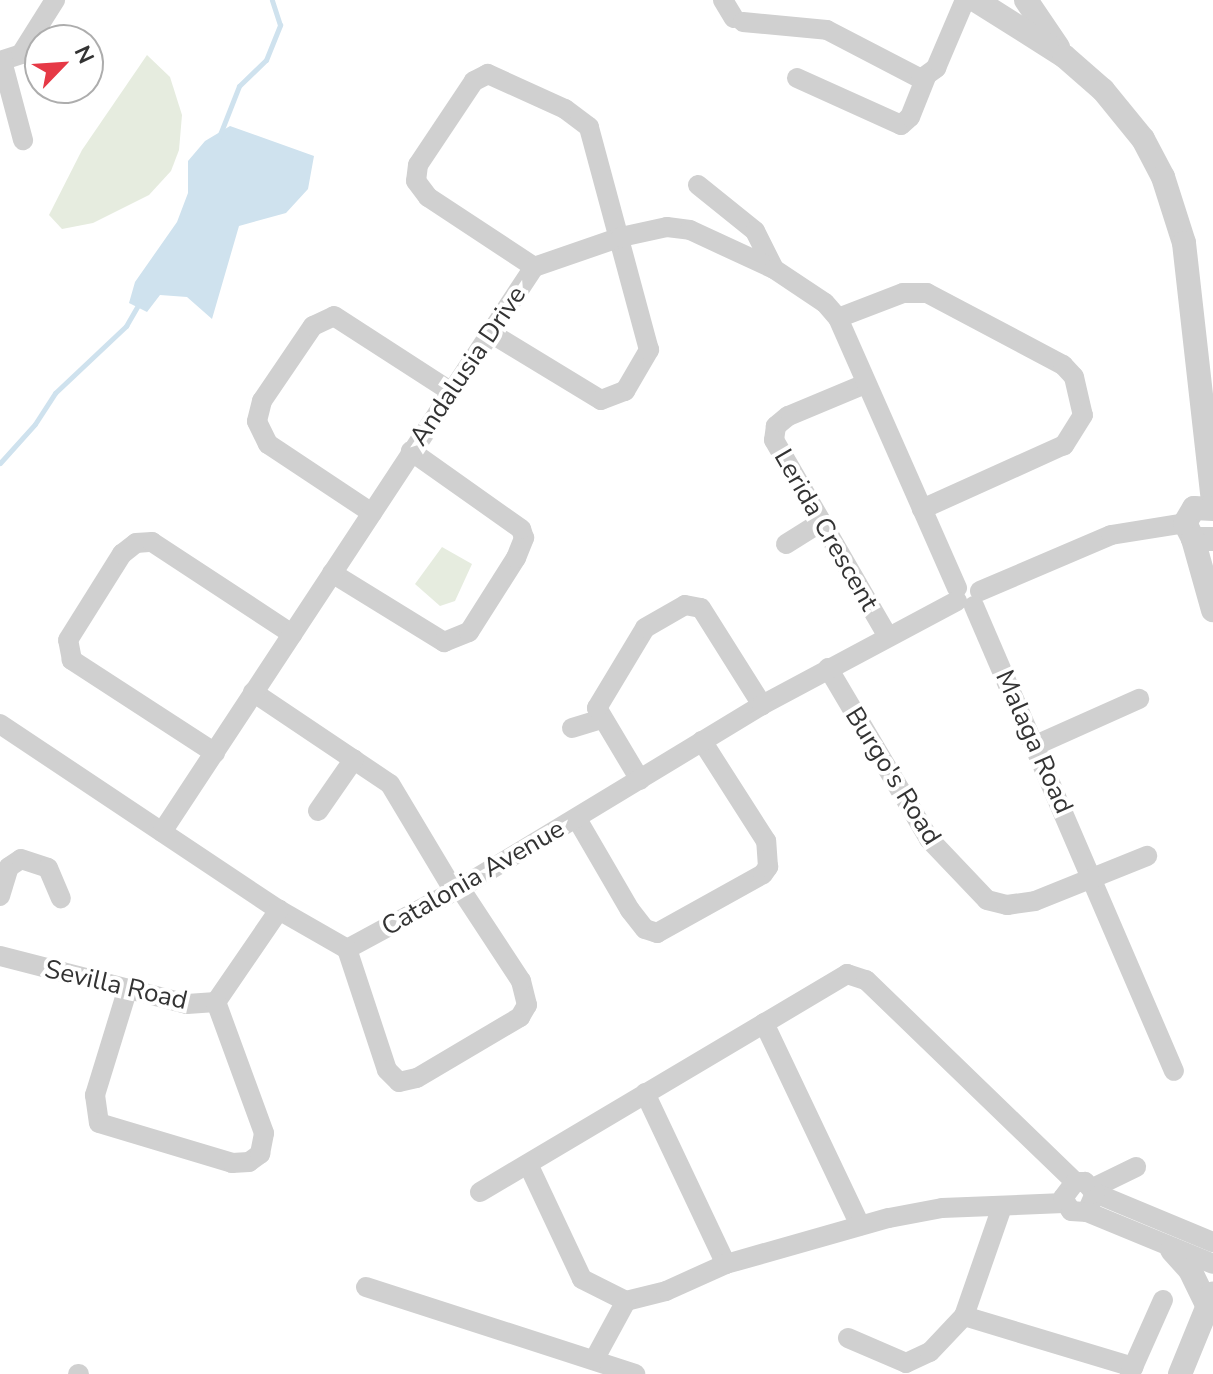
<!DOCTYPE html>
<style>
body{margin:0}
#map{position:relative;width:1213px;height:1374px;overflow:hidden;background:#fff;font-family:"Nunito Sans",sans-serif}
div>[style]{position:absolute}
.green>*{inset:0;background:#e6ecdf}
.water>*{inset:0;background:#cfe2ee}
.stream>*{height:5px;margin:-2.5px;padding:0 2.5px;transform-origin:2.5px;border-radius:2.5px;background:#cfe2ee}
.minor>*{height:20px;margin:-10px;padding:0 10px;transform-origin:10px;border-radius:10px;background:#d0d0d0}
.tertiary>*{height:24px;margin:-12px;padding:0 12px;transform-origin:12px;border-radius:12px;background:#d0d0d0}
span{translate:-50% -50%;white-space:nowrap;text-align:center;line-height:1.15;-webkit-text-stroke:8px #fff;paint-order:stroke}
.street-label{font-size:26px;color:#333}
.north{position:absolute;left:24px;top:24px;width:80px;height:80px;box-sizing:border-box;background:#fff;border:2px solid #adadad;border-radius:50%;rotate:65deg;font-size:22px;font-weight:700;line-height:32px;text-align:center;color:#333}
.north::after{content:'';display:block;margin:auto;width:28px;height:36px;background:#e63946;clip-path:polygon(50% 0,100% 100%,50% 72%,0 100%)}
</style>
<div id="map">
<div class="green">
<div style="clip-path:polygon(147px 55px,170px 77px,182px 115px,179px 150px,171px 171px,149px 195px,93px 223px,62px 229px,49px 215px,82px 150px)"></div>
<div style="clip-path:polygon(442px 547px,472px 564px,455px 601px,440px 606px,415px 584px)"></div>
</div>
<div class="water">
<div style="clip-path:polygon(230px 126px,314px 156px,308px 189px,286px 213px,239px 226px,212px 319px,187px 297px,160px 295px,147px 312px,129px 303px,135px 282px,177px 222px,188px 193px,188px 161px,205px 141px)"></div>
</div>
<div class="stream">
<div style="left:219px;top:137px;width:55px;rotate:-68.6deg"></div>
<div style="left:239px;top:86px;width:37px;rotate:-44deg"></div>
<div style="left:266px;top:60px;width:38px;rotate:-68deg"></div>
<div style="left:280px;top:25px;width:26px;rotate:-108deg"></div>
<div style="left:0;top:463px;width:52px;rotate:-48.1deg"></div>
<div style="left:35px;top:424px;width:37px;rotate:-57deg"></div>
<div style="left:55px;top:393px;width:98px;rotate:-43.3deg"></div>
<div style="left:126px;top:326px;width:28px;rotate:-60deg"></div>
</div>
<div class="minor">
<div style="left:723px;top:0;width:21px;rotate:59deg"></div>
<div style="left:743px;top:22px;width:84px;rotate:5.4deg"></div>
<div style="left:827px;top:30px;width:106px;rotate:27.5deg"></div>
<div style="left:921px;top:79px;width:19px;rotate:-36deg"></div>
<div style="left:936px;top:68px;width:74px;rotate:-66.9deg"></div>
<div style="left:0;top:61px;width:22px;rotate:-18deg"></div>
<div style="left:21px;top:54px;width:64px;rotate:-57.8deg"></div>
<div style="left:2px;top:61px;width:82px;rotate:75.1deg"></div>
<div style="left:797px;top:78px;width:114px;rotate:24.3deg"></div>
<div style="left:901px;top:125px;width:12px;rotate:-42deg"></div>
<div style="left:910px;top:117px;width:43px;rotate:-68.2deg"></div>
<div style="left:698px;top:185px;width:73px;rotate:38.9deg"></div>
<div style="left:755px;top:231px;width:42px;rotate:63.4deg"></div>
<div style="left:838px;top:318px;width:70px;rotate:-21deg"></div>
<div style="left:903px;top:293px;width:24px"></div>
<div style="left:927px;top:293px;width:154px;rotate:27.9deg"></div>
<div style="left:1063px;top:365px;width:16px;rotate:47deg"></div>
<div style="left:1074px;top:377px;width:39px;rotate:77deg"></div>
<div style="left:1083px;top:415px;width:36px;rotate:122deg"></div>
<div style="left:1064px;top:445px;width:156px;rotate:155.7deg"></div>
<div style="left:489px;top:332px;width:131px;rotate:31.3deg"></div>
<div style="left:601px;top:400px;width:26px;rotate:-21deg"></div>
<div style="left:625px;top:391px;width:48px;rotate:-59.7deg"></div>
<div style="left:649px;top:350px;width:231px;rotate:-105.1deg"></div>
<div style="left:589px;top:127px;width:30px;rotate:-143deg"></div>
<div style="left:565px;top:109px;width:85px;rotate:-155.6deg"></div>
<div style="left:488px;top:74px;width:16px;rotate:153deg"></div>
<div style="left:474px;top:81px;width:101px;rotate:123.7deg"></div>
<div style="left:418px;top:165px;width:16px;rotate:97deg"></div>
<div style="left:416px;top:181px;width:20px;rotate:53deg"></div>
<div style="left:428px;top:197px;width:127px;rotate:33.4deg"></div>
<div style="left:865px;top:384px;width:83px;rotate:157.4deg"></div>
<div style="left:788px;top:416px;width:16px;rotate:140deg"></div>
<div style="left:776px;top:426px;width:14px;rotate:98deg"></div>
<div style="left:774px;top:440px;width:225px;rotate:59.9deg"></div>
<div style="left:372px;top:513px;width:125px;rotate:-146.4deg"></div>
<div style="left:268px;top:444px;width:25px;rotate:-116deg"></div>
<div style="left:257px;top:421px;width:21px;rotate:-76deg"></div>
<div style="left:262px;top:401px;width:91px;rotate:-55.8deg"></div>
<div style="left:313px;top:326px;width:23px;rotate:-25deg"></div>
<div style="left:334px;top:316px;width:138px;rotate:32.9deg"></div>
<div style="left:786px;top:544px;width:40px;rotate:-32deg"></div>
<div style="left:332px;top:573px;width:132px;rotate:31.6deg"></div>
<div style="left:444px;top:642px;width:27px;rotate:-22deg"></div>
<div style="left:469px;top:632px;width:88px;rotate:-57.6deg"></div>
<div style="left:516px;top:558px;width:22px;rotate:-68deg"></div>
<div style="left:524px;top:538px;width:9px;rotate:-108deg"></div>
<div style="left:521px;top:529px;width:135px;rotate:-144.7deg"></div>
<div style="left:980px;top:591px;width:142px;rotate:-23.1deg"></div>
<div style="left:1111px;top:535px;width:75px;rotate:-9.2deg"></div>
<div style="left:974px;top:606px;width:506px;rotate:66.73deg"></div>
<div style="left:828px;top:668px;width:199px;rotate:59.4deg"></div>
<div style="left:929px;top:839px;width:84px;rotate:46.4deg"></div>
<div style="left:987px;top:900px;width:21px;rotate:14deg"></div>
<div style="left:1007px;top:905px;width:28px;rotate:-8deg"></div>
<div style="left:1035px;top:901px;width:121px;rotate:-21.9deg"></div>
<div style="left:253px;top:692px;width:165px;rotate:33.9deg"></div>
<div style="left:390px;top:784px;width:125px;rotate:59.1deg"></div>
<div style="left:0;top:724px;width:335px;rotate:33.7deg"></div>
<div style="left:279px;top:910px;width:78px;rotate:29.8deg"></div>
<div style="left:572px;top:728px;width:30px;rotate:-17deg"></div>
<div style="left:1036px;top:745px;width:113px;rotate:-24.1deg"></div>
<div style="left:215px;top:753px;width:171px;rotate:-147deg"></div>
<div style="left:72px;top:660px;width:20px;rotate:-101deg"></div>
<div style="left:68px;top:640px;width:102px;rotate:-57.9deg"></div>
<div style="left:122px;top:554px;width:18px;rotate:-38deg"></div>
<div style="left:136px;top:543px;width:16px;rotate:-4deg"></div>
<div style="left:152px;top:542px;width:168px;rotate:33.3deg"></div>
<div style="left:640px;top:780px;width:84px;rotate:-120.8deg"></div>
<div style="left:597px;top:708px;width:93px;rotate:-59deg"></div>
<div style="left:645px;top:628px;width:46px;rotate:-29.9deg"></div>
<div style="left:685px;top:605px;width:16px;rotate:11deg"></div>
<div style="left:701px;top:608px;width:115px;rotate:57.8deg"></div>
<div style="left:318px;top:811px;width:63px;rotate:-55.3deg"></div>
<div style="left:577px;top:819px;width:105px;rotate:59.8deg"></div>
<div style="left:630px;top:910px;width:24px;rotate:52deg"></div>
<div style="left:645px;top:929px;width:13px;rotate:18deg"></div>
<div style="left:657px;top:933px;width:121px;rotate:-29.1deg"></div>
<div style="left:763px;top:874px;width:9px;rotate:-54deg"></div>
<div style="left:768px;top:867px;width:26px;rotate:-94deg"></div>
<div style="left:766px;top:841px;width:119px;rotate:-122.6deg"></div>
<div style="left:162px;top:832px;width:676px;rotate:-56.64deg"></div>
<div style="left:534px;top:267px;width:92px;rotate:-19deg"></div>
<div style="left:621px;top:237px;width:47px;rotate:-12.3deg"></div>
<div style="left:667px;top:227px;width:23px;rotate:7deg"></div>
<div style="left:690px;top:230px;width:93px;rotate:24.9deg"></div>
<div style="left:774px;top:269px;width:61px;rotate:33.7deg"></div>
<div style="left:825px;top:303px;width:20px;rotate:49deg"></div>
<div style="left:838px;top:318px;width:295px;rotate:66.2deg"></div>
<div style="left:0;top:896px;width:30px;rotate:-73deg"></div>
<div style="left:9px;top:867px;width:14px;rotate:-34deg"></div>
<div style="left:21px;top:859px;width:28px;rotate:18deg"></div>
<div style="left:48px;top:868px;width:33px;rotate:67deg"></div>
<div style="left:347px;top:949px;width:128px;rotate:-28.4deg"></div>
<div style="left:460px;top:888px;width:353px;rotate:-31.2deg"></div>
<div style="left:762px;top:705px;width:221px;rotate:-28.1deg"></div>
<div style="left:347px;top:949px;width:127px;rotate:71.7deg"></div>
<div style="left:387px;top:1070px;width:17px;rotate:45deg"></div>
<div style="left:399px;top:1082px;width:18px;rotate:-13deg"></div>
<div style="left:417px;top:1078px;width:120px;rotate:-30.6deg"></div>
<div style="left:520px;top:1017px;width:14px;rotate:-60deg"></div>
<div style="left:527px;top:1005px;width:25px;rotate:-104deg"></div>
<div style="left:521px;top:981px;width:111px;rotate:-123.3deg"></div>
<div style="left:0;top:956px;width:193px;rotate:14.4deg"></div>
<div style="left:187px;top:1004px;width:29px;rotate:-4deg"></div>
<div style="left:216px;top:1002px;width:112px;rotate:-55.6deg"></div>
<div style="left:127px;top:991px;width:109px;rotate:107.1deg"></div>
<div style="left:95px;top:1095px;width:28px;rotate:82deg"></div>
<div style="left:99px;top:1123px;width:139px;rotate:16.7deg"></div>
<div style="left:232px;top:1163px;width:17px;rotate:-3deg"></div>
<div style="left:249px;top:1162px;width:14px;rotate:-36deg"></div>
<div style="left:260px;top:1154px;width:21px;rotate:-79deg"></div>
<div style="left:264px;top:1133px;width:140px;rotate:-110.1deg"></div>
<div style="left:764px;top:1023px;width:224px;rotate:64.6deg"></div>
<div style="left:645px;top:1093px;width:189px;rotate:64.7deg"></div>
<div style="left:528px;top:1164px;width:127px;rotate:64.8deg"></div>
<div style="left:582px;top:1279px;width:49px;rotate:26.6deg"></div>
<div style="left:626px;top:1301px;width:41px;rotate:-14deg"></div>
<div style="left:666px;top:1291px;width:66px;rotate:-24.2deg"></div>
<div style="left:726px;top:1264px;width:169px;rotate:-15.8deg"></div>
<div style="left:889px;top:1218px;width:54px;rotate:-10.7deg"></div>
<div style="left:942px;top:1208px;width:122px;rotate:-2.3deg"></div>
<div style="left:1093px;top:1188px;width:48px;rotate:-26deg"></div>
<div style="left:480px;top:1192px;width:427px;rotate:-30.7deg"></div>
<div style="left:847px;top:974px;width:20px;rotate:18deg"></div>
<div style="left:866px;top:980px;width:291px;rotate:44deg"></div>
<div style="left:1095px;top:1193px;width:128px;rotate:22.6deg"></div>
<div style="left:1087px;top:1212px;width:21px;rotate:-67deg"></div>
<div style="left:1095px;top:1193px;width:15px;rotate:-132deg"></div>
<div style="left:1085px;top:1182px;width:10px;rotate:180deg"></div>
<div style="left:1075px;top:1182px;width:20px;rotate:127deg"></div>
<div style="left:1063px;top:1198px;width:15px;rotate:58deg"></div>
<div style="left:1071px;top:1211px;width:16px;rotate:4deg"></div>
<div style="left:1087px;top:1212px;width:136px;rotate:22.4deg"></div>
<div style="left:366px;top:1287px;width:283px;rotate:17.9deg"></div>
<div style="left:964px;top:1316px;width:177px;rotate:16.8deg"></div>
<div style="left:848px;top:1338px;width:63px;rotate:23.3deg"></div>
<div style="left:906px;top:1363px;width:26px;rotate:-25deg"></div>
<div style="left:930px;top:1352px;width:50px;rotate:-46.6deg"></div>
<div style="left:964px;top:1316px;width:115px;rotate:-70.8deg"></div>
<div style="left:594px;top:1360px;width:67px;rotate:-61.5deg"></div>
<div style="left:78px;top:1374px;width:1px"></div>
<div style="left:1130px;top:1374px;width:81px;rotate:-66deg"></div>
</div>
<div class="tertiary">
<div style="left:1026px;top:0;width:57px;rotate:55.8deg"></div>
<div style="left:977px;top:1px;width:103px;rotate:32.3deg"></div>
<div style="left:1064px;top:56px;width:52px;rotate:41.1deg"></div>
<div style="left:1103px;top:90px;width:63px;rotate:50.8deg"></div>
<div style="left:1143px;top:139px;width:43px;rotate:62.2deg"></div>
<div style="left:1163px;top:177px;width:69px;rotate:72.3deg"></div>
<div style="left:1184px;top:243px;width:259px;rotate:83.6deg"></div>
<div style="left:1213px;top:509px;width:19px;rotate:-177deg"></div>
<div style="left:1194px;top:508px;width:17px;rotate:121deg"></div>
<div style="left:1185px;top:523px;width:18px;rotate:63deg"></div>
<div style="left:1193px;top:539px;width:20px"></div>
<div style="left:1193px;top:539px;width:74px;rotate:74.3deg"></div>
<div style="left:1172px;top:1250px;width:27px;rotate:48deg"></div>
<div style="left:1190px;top:1270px;width:41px;rotate:64.1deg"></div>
<div style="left:1180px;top:1374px;width:87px;rotate:-67.8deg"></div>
</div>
<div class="street-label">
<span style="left:468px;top:366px;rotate:-56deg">Andalusia Drive</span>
<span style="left:826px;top:530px;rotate:60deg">Lerida Crescent</span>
<span style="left:1034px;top:742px;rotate:66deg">Malaga Road</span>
<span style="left:893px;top:776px;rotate:58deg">Burgo's Road</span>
<span style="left:473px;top:878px;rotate:-30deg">Catalonia Avenue</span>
<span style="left:116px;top:985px;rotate:13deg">Sevilla Road</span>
</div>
<div class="north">N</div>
</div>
